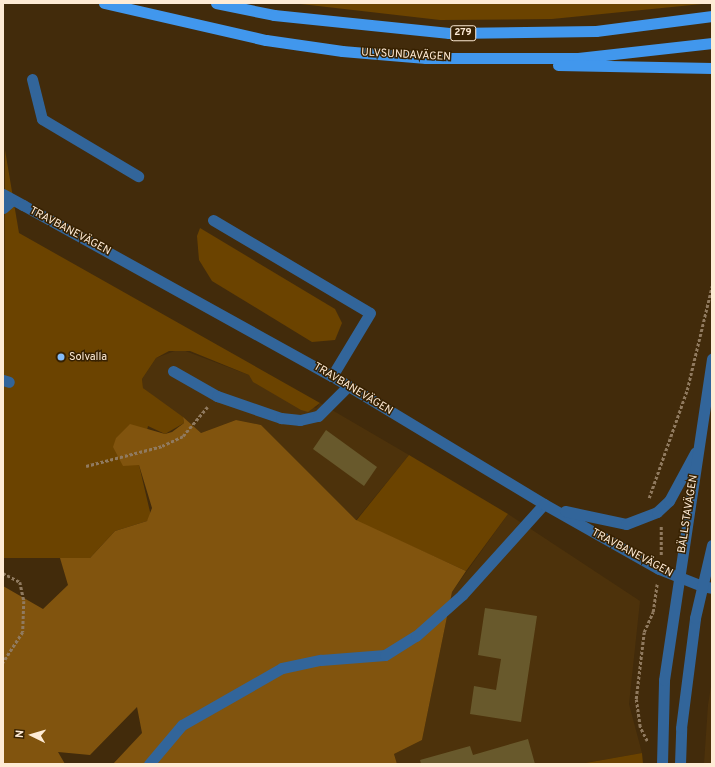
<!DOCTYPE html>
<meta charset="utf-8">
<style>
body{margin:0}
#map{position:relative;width:715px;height:767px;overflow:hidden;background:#422b0b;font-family:Overpass,sans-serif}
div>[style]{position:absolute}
.built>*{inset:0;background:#4d320b}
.green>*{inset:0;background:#6b4300}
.forest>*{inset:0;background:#81540e}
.building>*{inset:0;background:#68592c}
.path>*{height:2.5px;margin-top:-1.25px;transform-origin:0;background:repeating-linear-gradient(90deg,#907a5f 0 3px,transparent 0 5px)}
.service>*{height:11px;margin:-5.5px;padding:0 5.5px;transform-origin:5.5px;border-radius:5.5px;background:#32659a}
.minor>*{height:11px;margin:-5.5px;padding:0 5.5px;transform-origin:5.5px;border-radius:5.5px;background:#32659a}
.tertiary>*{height:11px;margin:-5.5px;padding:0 5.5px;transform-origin:5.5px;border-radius:5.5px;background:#32659a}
.primary>*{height:11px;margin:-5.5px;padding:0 5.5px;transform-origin:5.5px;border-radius:5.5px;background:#4197ed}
.dots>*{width:11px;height:11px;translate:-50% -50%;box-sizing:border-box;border:2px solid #372101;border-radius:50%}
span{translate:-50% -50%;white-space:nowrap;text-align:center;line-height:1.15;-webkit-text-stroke:3px #372101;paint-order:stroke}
.shield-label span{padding:1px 3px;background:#372101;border:1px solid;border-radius:3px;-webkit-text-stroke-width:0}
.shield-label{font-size:10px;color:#feebd5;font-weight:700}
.street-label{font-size:11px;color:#feebd5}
.poi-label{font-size:11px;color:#feebd5}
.left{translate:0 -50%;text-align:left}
.frame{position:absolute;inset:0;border:4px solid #feebd5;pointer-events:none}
.north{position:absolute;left:12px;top:715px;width:40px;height:40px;-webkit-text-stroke:3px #372101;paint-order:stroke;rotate:275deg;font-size:11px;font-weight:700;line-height:16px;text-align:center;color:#feebd5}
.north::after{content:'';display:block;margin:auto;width:14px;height:18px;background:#feebd5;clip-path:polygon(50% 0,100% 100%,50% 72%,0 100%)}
</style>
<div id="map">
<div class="built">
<div style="clip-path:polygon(180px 349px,249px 375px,316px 408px,320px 403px,409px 455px,356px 520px,261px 425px,236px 420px,201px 433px,143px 388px,142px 379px,156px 358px)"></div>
<div style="clip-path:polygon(508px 514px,640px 601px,629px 704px,642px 753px,580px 764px,397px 764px,394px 754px,422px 740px,452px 592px)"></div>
<div style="clip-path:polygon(712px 680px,712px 764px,704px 764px,708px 705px)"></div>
</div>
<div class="green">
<div style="clip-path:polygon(292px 3px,712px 3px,552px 19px,440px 20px)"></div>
<div style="clip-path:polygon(5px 150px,19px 233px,320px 403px,308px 412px,301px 410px,253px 382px,249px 375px,190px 351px,169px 351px,156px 358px,142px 379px,143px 388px,183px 417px,184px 423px,165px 434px,148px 426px,139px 465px,151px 516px,147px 521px,115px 531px,90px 558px,3px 558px)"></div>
<div style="clip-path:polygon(200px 228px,335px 309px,342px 323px,335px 340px,312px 342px,212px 281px,199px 260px,197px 236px)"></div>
<div style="clip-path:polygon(409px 455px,508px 514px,466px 571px,356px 521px)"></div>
<div style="clip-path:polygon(642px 753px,643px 764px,580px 764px)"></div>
</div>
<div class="forest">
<div style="clip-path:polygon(183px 417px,201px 433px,236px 420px,261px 425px,356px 520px,466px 571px,452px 592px,422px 740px,394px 754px,397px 764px,113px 764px,142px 733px,137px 707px,90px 755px,58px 752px,65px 764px,3px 764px,3px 586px,43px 609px,68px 585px,60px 558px,90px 558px,115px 531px,147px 521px,152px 508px,139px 465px,123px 466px,113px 447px,116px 438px,130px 424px,165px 434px,172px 432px,184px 423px)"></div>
</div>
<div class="building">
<div style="clip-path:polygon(326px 430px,377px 467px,364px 486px,313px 449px)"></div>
<div style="clip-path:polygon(485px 608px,537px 616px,521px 722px,470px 714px,474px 686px,496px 690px,501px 659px,478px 655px)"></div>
<div style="clip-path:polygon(528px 739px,535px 764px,421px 764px,420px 760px,470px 746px,473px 755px)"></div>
</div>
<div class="path">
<div style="left:86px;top:466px;width:79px;rotate:-14.7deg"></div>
<div style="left:162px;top:446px;width:23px;rotate:-25deg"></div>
<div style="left:183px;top:436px;width:38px;rotate:-50deg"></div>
<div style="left:649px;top:498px;width:114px;rotate:-70.6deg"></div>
<div style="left:687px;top:390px;width:107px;rotate:-76.5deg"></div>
<div style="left:661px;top:555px;width:29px;rotate:-90deg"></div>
<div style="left:3px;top:573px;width:19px;rotate:28deg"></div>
<div style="left:20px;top:582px;width:19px;rotate:78deg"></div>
<div style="left:24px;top:601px;width:31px;rotate:92deg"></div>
<div style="left:23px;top:632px;width:37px;rotate:123deg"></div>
<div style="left:647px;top:741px;width:16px;rotate:-117deg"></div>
<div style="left:640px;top:727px;width:28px;rotate:-98deg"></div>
<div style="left:636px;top:699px;width:67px;rotate:-83.2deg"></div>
<div style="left:644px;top:632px;width:22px;rotate:-66deg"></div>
<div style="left:653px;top:612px;width:28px;rotate:-82deg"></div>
</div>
<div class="service">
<div style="left:32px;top:79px;width:41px;rotate:76deg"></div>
<div style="left:42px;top:119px;width:112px;rotate:30.7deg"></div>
<div style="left:213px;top:220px;width:182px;rotate:30.6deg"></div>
<div style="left:370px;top:313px;width:74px;rotate:121.1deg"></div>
<div style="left:173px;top:371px;width:51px;rotate:29.6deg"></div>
<div style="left:217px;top:396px;width:68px;rotate:19deg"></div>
<div style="left:281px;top:418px;width:19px;rotate:6deg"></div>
<div style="left:300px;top:420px;width:18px;rotate:-13deg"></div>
<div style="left:318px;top:416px;width:42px;rotate:-45deg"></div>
<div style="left:3px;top:380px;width:6px;rotate:18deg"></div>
<div style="left:702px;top:586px;width:10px;rotate:11deg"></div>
<div style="left:149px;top:764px;width:51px;rotate:-49.8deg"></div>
<div style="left:182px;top:725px;width:115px;rotate:-29.7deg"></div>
<div style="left:282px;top:668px;width:40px;rotate:-12deg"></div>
<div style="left:321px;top:660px;width:64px;rotate:-4.5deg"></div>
<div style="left:385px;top:655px;width:36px;rotate:-32deg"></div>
<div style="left:416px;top:636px;width:62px;rotate:-41.7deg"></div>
<div style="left:462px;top:595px;width:122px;rotate:-48deg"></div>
</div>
<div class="minor">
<div style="left:3px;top:194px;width:23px;rotate:29deg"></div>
<div style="left:3px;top:208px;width:11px;rotate:-41deg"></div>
</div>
<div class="tertiary">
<div style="left:23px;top:205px;width:353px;rotate:29deg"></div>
<div style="left:332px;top:376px;width:248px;rotate:31.1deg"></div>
<div style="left:544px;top:504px;width:132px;rotate:29.5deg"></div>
<div style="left:659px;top:569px;width:46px;rotate:21.6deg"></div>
<div style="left:565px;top:511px;width:62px;rotate:12deg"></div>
<div style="left:626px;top:524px;width:33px;rotate:-21deg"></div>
<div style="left:657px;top:512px;width:16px;rotate:-43deg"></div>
<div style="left:669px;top:501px;width:55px;rotate:-61.6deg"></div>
<div style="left:662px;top:764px;width:84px;rotate:-88.6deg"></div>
<div style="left:664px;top:680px;width:325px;rotate:-81.5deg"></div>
<div style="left:680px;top:764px;width:36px;rotate:-88deg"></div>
<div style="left:681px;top:728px;width:111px;rotate:-82.7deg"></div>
<div style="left:695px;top:618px;width:75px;rotate:-76.9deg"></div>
</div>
<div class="primary">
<div style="left:104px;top:3px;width:166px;rotate:12.9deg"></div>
<div style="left:266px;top:40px;width:77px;rotate:8.2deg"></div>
<div style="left:342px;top:51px;width:84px;rotate:4.8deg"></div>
<div style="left:426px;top:58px;width:152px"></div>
<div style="left:578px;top:58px;width:135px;rotate:-6.4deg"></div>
<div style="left:216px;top:3px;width:59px;rotate:11.7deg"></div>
<div style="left:274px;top:15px;width:176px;rotate:5.9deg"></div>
<div style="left:449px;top:33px;width:147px;rotate:-0.8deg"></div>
<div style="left:596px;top:31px;width:117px;rotate:-7.4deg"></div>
<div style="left:558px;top:65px;width:154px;rotate:1.1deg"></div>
</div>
<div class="dots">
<div style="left:61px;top:357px;background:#83bcfa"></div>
</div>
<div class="shield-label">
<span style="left:463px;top:33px">279</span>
</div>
<div class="street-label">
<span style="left:406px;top:55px;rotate:3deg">ULVSUNDAVÄGEN</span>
<span style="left:70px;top:231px;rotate:28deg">TRAVBANEVÄGEN</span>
<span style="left:353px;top:389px;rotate:31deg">TRAVBANEVÄGEN</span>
<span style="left:688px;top:514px;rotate:-81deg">BÄLLSTAVÄGEN</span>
<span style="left:632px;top:553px;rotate:28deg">TRAVBANEVÄGEN</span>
</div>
<div class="poi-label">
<span class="left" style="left:69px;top:357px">Solvalla</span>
</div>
<div class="frame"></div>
<div class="north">N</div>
</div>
